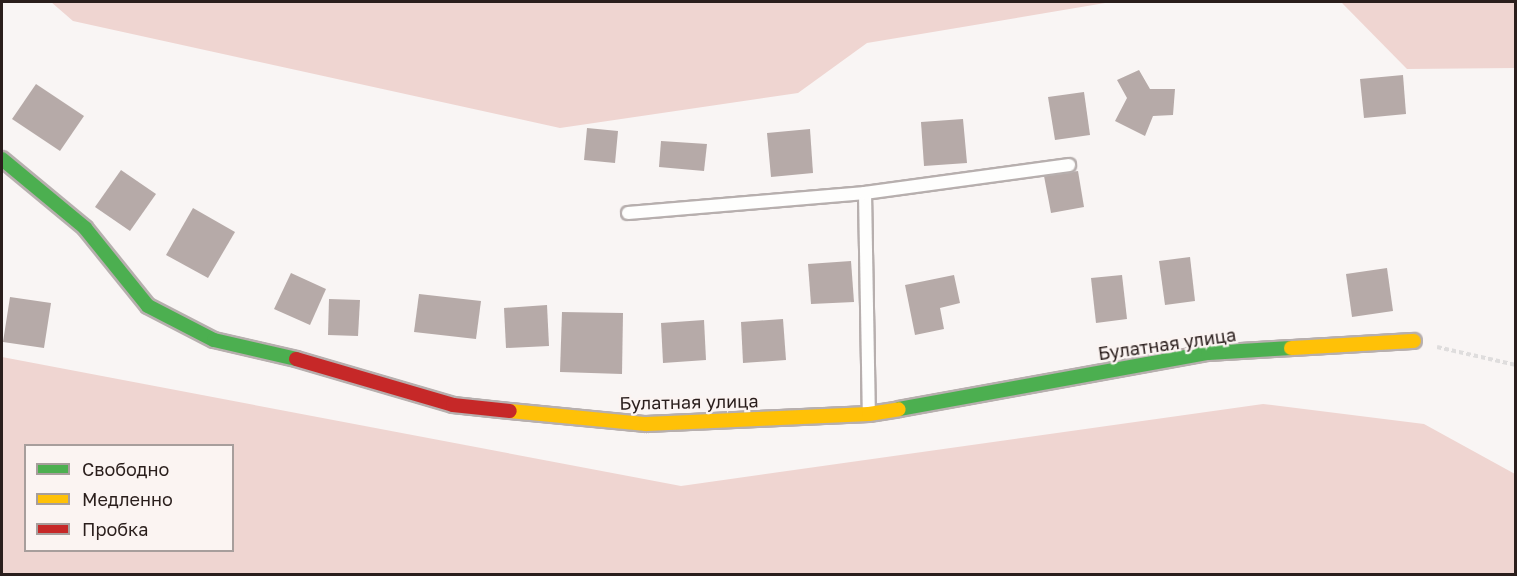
<!DOCTYPE html>
<meta charset="utf-8">
<style>
body{margin:0}
#map{position:relative;width:1517px;height:576px;overflow:hidden;background:#f9f5f4;font-family:"Golos Text",sans-serif}
div>[style]{position:absolute}
.green>*{inset:0;background:#efd5d1}
.building>*{inset:0;background:#b6aaa8}
.path>*{height:4px;margin-top:-2px;transform-origin:0;background:repeating-linear-gradient(90deg,#dfdddd 0 4.5px,transparent 0 7.5px)}
.roads{filter:drop-shadow(2px 0 #b7afae) drop-shadow(-2px 0 #b7afae) drop-shadow(0 2px #b7afae) drop-shadow(0 -2px #b7afae)}
.lane>*{height:12px;margin:-6px;padding:0 6px;transform-origin:6px;border-radius:6px;background:#fefefd}
.fast>*{height:14px;margin:-7px;padding:0 7px;transform-origin:7px;border-radius:7px;background:#4caf50}
.slow>*{height:14px;margin:-7px;padding:0 7px;transform-origin:7px;border-radius:7px;background:#ffc107}
.jam>*{height:14px;margin:-7px;padding:0 7px;transform-origin:7px;border-radius:7px;background:#c62828}
span{translate:-50% -50%;white-space:nowrap;text-align:center;line-height:1.15;-webkit-text-stroke:4.5px #fbf4f2;paint-order:stroke}
.street-label{font-size:18px;color:#2a1e1c}
.frame{position:absolute;inset:0;border:3px solid #2a1e1c;pointer-events:none}
.legend{position:absolute;left:24px;top:444px;width:210px;height:108px;box-sizing:border-box;background:#fbf4f2;border:2px solid #a79e9c;margin:0;padding:8px 10px;list-style:none;font-size:18px;color:#2a1e1c}
.legend li{display:flex;align-items:center;gap:12px;height:30px}
.legend b{width:30px;border:2px solid #a79e9c}
</style>
<div id="map">
<div class="green">
<div style="clip-path:polygon(51px 2px,1111px 2px,867px 43px,798px 93px,560px 128px,73px 21px)"></div>
<div style="clip-path:polygon(1341px 2px,1515px 2px,1515px 68px,1407px 69px)"></div>
<div style="clip-path:polygon(evenodd,2px 357px,681px 486px,1263px 404px,1424px 424px,1515px 474px,1515px 574px,2px 574px,2px 357px,26px 446px,232px 446px,232px 550px,26px 550px,26px 446px)"></div>
</div>
<div class="building">
<div style="clip-path:polygon(1139px 70px,1150px 89px,1175px 89px,1173px 115px,1153px 116px,1145px 136px,1115px 121px,1127px 98px,1117px 80px)"></div>
<div style="clip-path:polygon(1403px 75px,1406px 114px,1364px 118px,1360px 79px)"></div>
<div style="clip-path:polygon(36px 84px,84px 116px,60px 151px,12px 119px)"></div>
<div style="clip-path:polygon(1084px 92px,1090px 135px,1055px 140px,1048px 97px)"></div>
<div style="clip-path:polygon(963px 119px,967px 163px,924px 166px,921px 122px)"></div>
<div style="clip-path:polygon(587px 128px,618px 131px,615px 163px,584px 160px)"></div>
<div style="clip-path:polygon(810px 129px,813px 173px,771px 177px,767px 133px)"></div>
<div style="clip-path:polygon(661px 141px,707px 144px,704px 171px,659px 167px)"></div>
<div style="clip-path:polygon(121px 170px,156px 194px,130px 231px,95px 207px)"></div>
<div style="clip-path:polygon(1078px 171px,1084px 207px,1051px 213px,1044px 176px)"></div>
<div style="clip-path:polygon(193px 208px,235px 232px,208px 278px,166px 255px)"></div>
<div style="clip-path:polygon(1190px 257px,1195px 301px,1165px 305px,1159px 261px)"></div>
<div style="clip-path:polygon(851px 261px,854px 302px,811px 304px,808px 264px)"></div>
<div style="clip-path:polygon(1387px 268px,1393px 311px,1352px 317px,1346px 274px)"></div>
<div style="clip-path:polygon(291px 273px,326px 289px,310px 325px,274px 309px)"></div>
<div style="clip-path:polygon(954px 275px,960px 303px,940px 308px,944px 329px,915px 335px,905px 285px)"></div>
<div style="clip-path:polygon(1122px 275px,1127px 319px,1096px 323px,1091px 278px)"></div>
<div style="clip-path:polygon(419px 294px,481px 301px,476px 339px,414px 332px)"></div>
<div style="clip-path:polygon(10px 297px,51px 303px,44px 348px,3px 342px)"></div>
<div style="clip-path:polygon(329px 299px,360px 300px,358px 336px,328px 335px)"></div>
<div style="clip-path:polygon(547px 305px,549px 346px,506px 348px,504px 308px)"></div>
<div style="clip-path:polygon(562px 312px,623px 313px,622px 374px,560px 372px)"></div>
<div style="clip-path:polygon(783px 319px,786px 360px,743px 363px,741px 322px)"></div>
<div style="clip-path:polygon(704px 320px,706px 360px,663px 363px,661px 323px)"></div>
</div>
<div class="path">
<div style="left:1437px;top:347px;width:81px;rotate:12.8deg"></div>
</div>
<div class="roads">
<div class="lane">
<div style="left:865px;top:193px;width:220px;rotate:89deg"></div>
<div style="left:628px;top:213px;width:238px;rotate:-4.8deg"></div>
<div style="left:865px;top:193px;width:206px;rotate:-7.8deg"></div>
</div>
<div class="fast">
<div style="left:2px;top:159px;width:108px;rotate:39.7deg"></div>
<div style="left:85px;top:228px;width:100px;rotate:51.1deg"></div>
<div style="left:148px;top:306px;width:74px;rotate:27.3deg"></div>
<div style="left:214px;top:340px;width:84px;rotate:13deg"></div>
<div style="left:899px;top:409px;width:314px;rotate:-10.3deg"></div>
<div style="left:1208px;top:353px;width:83px;rotate:-3.4deg"></div>
</div>
<div class="slow">
<div style="left:1291px;top:348px;width:123px;rotate:-3.3deg"></div>
<div style="left:510px;top:411px;width:137px;rotate:5.5deg"></div>
<div style="left:646px;top:424px;width:223px;rotate:-2.6deg"></div>
<div style="left:869px;top:414px;width:30px;rotate:-9deg"></div>
</div>
<div class="jam">
<div style="left:296px;top:359px;width:164px;rotate:16.3deg"></div>
<div style="left:453px;top:405px;width:57px;rotate:6deg"></div>
</div>
</div>
<div class="street-label">
<span style="left:1167px;top:344px;rotate:-8deg">Булатная улица</span>
<span style="left:689px;top:402px;rotate:-1deg">Булатная улица</span>
</div>
<div class="frame"></div>
<ul class="legend">
<li><b style="height:8px;background:#4caf50"></b>Свободно</li>
<li><b style="height:8px;background:#ffc107"></b>Медленно</li>
<li><b style="height:8px;background:#c62828"></b>Пробка</li>
</ul>
</div>
